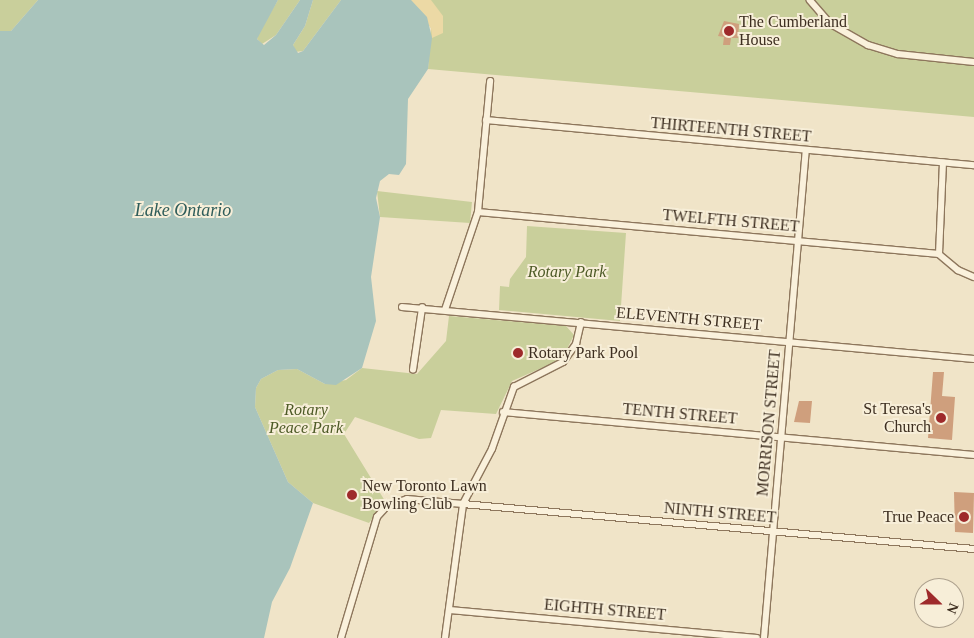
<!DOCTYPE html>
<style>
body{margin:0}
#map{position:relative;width:974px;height:638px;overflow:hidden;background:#f0e4c8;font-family:"Times New Roman",serif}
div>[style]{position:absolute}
.green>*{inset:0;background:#c9cf9b}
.sand>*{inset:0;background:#ecd9a5}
.water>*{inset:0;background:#a9c4bc}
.building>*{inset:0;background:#cf9f7d}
.roads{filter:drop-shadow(1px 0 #8d765c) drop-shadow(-1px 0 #8d765c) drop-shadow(0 1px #8d765c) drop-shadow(0 -1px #8d765c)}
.minor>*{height:5.5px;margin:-2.75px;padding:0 2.75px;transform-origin:2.75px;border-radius:2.75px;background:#faf1dc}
.dots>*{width:14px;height:14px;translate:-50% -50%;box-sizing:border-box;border:2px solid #f7eed8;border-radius:50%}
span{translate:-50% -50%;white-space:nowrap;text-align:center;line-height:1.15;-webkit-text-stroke:4px #f7eed8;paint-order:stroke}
.poi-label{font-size:16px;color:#3d2e20}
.left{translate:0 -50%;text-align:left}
.right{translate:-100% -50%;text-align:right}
.street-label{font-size:16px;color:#3d2e20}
.park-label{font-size:16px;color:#4d5a26;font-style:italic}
.water-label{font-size:18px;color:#2f5d5a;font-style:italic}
.north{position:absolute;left:914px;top:578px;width:50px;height:50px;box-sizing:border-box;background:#f7eed8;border:1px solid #ada18e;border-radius:50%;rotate:112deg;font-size:14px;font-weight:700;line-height:20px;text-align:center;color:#3d2e20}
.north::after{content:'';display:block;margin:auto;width:18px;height:22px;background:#9e2a2b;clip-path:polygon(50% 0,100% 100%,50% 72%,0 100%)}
</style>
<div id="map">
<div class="green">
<div style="clip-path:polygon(0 0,38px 0,11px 31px,0 31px)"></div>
<div style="clip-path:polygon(278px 0,300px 0,276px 35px,262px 44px,257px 39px,259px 32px)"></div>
<div style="clip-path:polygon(313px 0,341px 0,303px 51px,295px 52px,293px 45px,305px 26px)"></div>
<div style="clip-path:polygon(411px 0,974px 0,974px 117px,428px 69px,431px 28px)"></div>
<div style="clip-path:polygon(377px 191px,472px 202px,470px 223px,380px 217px)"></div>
<div style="clip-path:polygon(527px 226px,626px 233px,620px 321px,499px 310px,500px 286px,509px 287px,510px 279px,526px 257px)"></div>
<div style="clip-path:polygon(449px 316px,566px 326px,574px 335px,566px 351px,553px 363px,512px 381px,496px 414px,441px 410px,431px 438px,419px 439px,355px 417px,344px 434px,385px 501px,369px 523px,313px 503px,288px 482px,255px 407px,256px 388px,261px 379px,278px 370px,297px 369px,325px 384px,346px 380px,362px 368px,417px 374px,446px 341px)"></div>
</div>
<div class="sand">
<div style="clip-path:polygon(411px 0,431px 0,443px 16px,443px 33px,432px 38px,431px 28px)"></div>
</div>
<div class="water">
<div style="clip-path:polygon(38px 0,278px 0,257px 39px,264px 45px,276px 35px,300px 0,313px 0,305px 26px,293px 45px,298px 53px,303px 51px,341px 0,411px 0,427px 17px,432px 38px,428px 69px,408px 99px,406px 164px,399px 175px,389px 174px,380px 181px,376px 198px,380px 217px,371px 277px,376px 321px,362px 368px,336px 385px,325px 384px,297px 369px,278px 370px,261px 379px,256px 388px,255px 407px,288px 482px,313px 503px,290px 568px,272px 602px,264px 638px,0 638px,0 31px,11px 31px)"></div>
</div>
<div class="building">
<div style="clip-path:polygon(724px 21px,739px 24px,738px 38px,731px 38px,730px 45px,723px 45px,724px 37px,718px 36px)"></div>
<div style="clip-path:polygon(933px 372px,944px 372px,942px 396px,955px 397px,952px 440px,928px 438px)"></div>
<div style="clip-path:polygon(799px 401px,812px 401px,810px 423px,794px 422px)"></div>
<div style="clip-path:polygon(954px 492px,974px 493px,973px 533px,955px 532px)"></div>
</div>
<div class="roads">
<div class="minor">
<div style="left:810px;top:0;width:32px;rotate:49deg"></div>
<div style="left:831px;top:24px;width:43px;rotate:29.6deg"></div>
<div style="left:868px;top:45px;width:31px;rotate:17deg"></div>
<div style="left:898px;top:54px;width:76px;rotate:6deg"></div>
<div style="left:486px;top:120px;width:490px;rotate:5.3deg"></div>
<div style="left:478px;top:212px;width:463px;rotate:5.2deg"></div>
<div style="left:939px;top:254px;width:25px;rotate:40deg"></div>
<div style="left:958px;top:270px;width:17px;rotate:24deg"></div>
<div style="left:939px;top:254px;width:91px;rotate:-87.5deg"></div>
<div style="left:402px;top:307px;width:574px;rotate:5.19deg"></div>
<div style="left:445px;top:310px;width:103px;rotate:-71.4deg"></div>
<div style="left:478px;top:212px;width:131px;rotate:-84.7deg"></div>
<div style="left:413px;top:370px;width:63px;rotate:-81.7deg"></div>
<div style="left:503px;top:412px;width:473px;rotate:5.2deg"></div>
<div style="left:450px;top:610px;width:308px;rotate:5.2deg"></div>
<div style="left:341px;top:638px;width:126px;rotate:-73.4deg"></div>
<div style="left:377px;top:517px;width:15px;rotate:-48deg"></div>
<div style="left:387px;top:506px;width:21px;rotate:-19deg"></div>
<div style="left:407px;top:499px;width:56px;rotate:5.1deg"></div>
<div style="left:463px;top:504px;width:62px;rotate:-62.2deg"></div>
<div style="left:492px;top:449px;width:66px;rotate:-70.5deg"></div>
<div style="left:514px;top:387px;width:55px;rotate:-27deg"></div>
<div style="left:563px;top:362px;width:22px;rotate:-54deg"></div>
<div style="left:576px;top:344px;width:22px;rotate:-77deg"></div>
<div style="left:445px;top:638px;width:135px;rotate:-82.3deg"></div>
<div style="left:463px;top:504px;width:513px;rotate:5.03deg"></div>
<div style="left:764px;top:638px;width:489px;rotate:-85.1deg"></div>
</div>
</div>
<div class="dots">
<div style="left:729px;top:31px;background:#9e2a2b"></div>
<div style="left:518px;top:353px;background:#9e2a2b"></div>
<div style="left:941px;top:418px;background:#9e2a2b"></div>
<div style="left:352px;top:495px;background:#9e2a2b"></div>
<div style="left:964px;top:517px;background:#9e2a2b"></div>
</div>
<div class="poi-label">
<span class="left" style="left:739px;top:31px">The Cumberland<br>House</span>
<span class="left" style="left:528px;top:353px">Rotary Park Pool</span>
<span class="right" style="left:931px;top:418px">St Teresa's<br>Church</span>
<span class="left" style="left:362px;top:495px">New Toronto Lawn<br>Bowling Club</span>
<span class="right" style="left:954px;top:517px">True Peace</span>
</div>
<div class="street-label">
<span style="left:731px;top:130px;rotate:5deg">THIRTEENTH STREET</span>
<span style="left:731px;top:221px;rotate:5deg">TWELFTH STREET</span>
<span style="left:689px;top:319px;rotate:5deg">ELEVENTH STREET</span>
<span style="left:680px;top:414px;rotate:5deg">TENTH STREET</span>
<span style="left:769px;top:423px;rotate:-85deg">MORRISON STREET</span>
<span style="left:720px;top:513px;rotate:5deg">NINTH STREET</span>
<span style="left:605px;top:610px;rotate:5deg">EIGHTH STREET</span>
</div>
<div class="park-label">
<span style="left:567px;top:272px">Rotary Park</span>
<span style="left:306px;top:419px">Rotary<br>Peace Park</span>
</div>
<div class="water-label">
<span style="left:183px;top:210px">Lake Ontario</span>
</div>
<div class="north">N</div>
</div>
